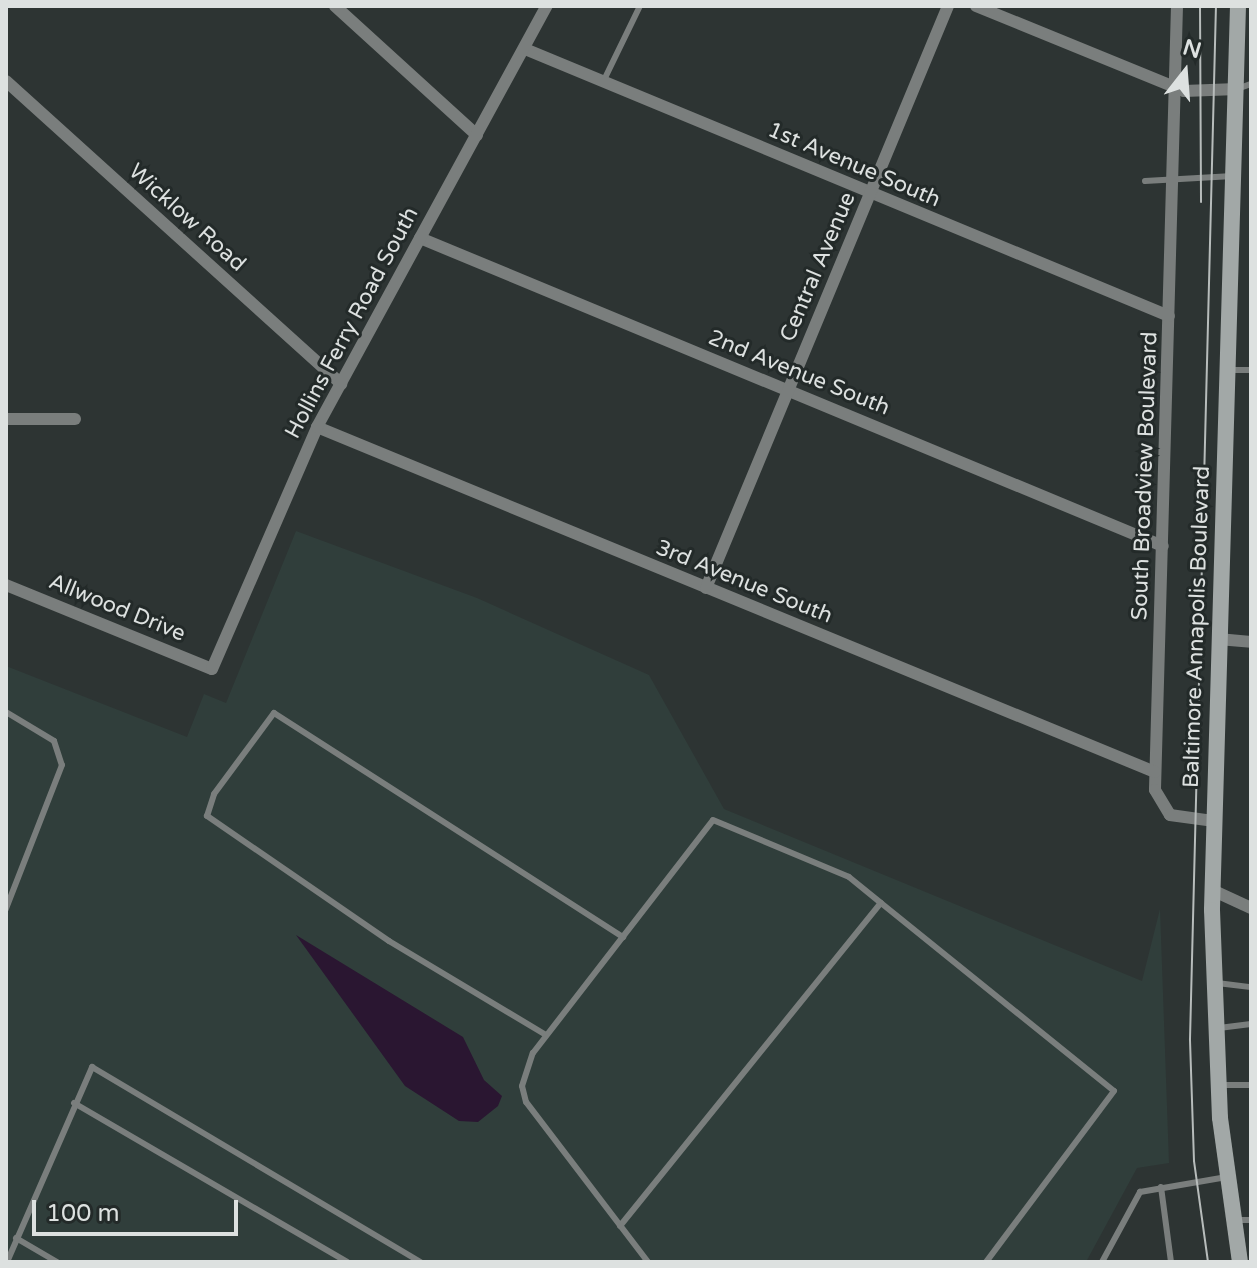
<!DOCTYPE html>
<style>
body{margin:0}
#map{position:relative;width:1257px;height:1268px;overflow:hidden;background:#2d3433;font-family:"Varela Round",sans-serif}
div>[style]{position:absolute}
.built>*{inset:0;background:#303e3b}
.water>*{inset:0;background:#2a1631}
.service>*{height:6px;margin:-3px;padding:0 3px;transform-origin:3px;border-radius:3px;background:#7a7e7d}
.minor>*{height:12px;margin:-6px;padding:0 6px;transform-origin:6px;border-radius:6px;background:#7a7e7d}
.secondary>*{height:16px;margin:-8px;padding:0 8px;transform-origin:8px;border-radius:8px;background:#a2a8a7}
.tram>*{height:2px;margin:-1px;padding:0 1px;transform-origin:1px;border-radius:1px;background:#b7bcbb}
span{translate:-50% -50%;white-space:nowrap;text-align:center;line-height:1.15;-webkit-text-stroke:6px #232a29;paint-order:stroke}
.street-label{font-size:22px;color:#dde1e0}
.frame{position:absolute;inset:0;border:8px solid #dde1e0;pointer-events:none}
.north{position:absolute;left:1145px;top:32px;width:80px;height:80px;-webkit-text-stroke:6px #232a29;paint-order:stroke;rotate:17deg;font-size:22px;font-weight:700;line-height:32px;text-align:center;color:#dde1e0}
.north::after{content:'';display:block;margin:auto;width:28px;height:36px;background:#dde1e0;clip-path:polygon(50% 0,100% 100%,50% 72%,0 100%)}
.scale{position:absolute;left:32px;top:1200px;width:206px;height:36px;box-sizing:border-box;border:4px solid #dde1e0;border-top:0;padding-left:10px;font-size:24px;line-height:28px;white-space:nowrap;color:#dde1e0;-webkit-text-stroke:6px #232a29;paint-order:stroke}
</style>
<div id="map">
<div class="built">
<div style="clip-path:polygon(296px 531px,477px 598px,649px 675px,724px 809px,1142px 981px,1160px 909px,1169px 1163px,1137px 1168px,1086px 1262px,6px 1262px,6px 666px,187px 737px,204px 694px,226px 703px)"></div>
</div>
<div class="water">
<div style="clip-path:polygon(296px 935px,463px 1037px,484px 1080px,502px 1096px,498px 1106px,478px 1122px,459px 1121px,405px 1086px)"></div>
</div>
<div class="service">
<div style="left:604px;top:80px;width:82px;rotate:-64.1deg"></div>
<div style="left:1237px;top:89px;width:15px;rotate:-20deg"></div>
<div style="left:1145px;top:181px;width:88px;rotate:-3.3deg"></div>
<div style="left:1229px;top:370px;width:22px"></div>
<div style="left:6px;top:712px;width:56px;rotate:31.1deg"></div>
<div style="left:54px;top:741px;width:25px;rotate:72deg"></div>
<div style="left:62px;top:765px;width:155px;rotate:111.3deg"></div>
<div style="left:1217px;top:983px;width:34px;rotate:7deg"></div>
<div style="left:1219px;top:1028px;width:32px;rotate:-7deg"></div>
<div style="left:546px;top:1035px;width:183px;rotate:-149.1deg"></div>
<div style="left:389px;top:941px;width:221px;rotate:-145.5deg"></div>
<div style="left:207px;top:816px;width:23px;rotate:-72deg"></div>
<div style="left:214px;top:794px;width:101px;rotate:-53.5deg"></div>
<div style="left:274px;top:713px;width:415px;rotate:32.7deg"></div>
<div style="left:1222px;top:1085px;width:29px"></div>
<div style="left:74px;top:1103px;width:316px;rotate:30.2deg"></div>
<div style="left:1161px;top:1187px;width:76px;rotate:82.4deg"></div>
<div style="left:1235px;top:1220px;width:16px"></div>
<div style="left:620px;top:1226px;width:415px;rotate:-51.1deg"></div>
<div style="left:881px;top:903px;width:299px;rotate:38.9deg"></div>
<div style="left:1114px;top:1091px;width:214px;rotate:126.8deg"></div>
<div style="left:16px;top:1238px;width:48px;rotate:30.3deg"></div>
<div style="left:7px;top:1262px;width:213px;rotate:-66.4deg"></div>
<div style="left:92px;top:1067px;width:382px;rotate:30.7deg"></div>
<div style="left:648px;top:1262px;width:201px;rotate:-127.3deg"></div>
<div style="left:526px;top:1102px;width:16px;rotate:-104deg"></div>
<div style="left:522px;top:1086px;width:35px;rotate:-72deg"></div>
<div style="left:533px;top:1053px;width:294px;rotate:-52.3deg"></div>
<div style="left:713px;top:820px;width:147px;rotate:22.7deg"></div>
<div style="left:849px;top:877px;width:41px;rotate:39.1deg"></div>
<div style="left:1102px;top:1262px;width:80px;rotate:-61.5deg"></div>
<div style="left:1140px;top:1192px;width:88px;rotate:-9.8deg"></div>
</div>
<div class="minor">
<div style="left:335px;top:6px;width:192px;rotate:42.3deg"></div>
<div style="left:976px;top:6px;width:225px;rotate:22.2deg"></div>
<div style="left:1184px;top:91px;width:53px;rotate:-2.2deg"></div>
<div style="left:1177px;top:6px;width:784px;rotate:91.61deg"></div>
<div style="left:1155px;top:790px;width:29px;rotate:59deg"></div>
<div style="left:1170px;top:815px;width:43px;rotate:7.9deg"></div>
<div style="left:525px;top:49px;width:697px;rotate:22.52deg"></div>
<div style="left:6px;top:81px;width:452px;rotate:42.1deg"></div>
<div style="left:420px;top:238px;width:804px;rotate:22.52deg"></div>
<div style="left:6px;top:419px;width:69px"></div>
<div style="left:317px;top:427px;width:906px;rotate:22.38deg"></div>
<div style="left:6px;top:585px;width:222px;rotate:22.2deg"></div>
<div style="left:212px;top:669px;width:264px;rotate:-66.5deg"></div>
<div style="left:317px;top:427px;width:480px;rotate:-61.4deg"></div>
<div style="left:706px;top:588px;width:630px;rotate:-67.42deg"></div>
<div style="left:1218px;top:639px;width:33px;rotate:5deg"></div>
<div style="left:1212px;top:890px;width:43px;rotate:24.8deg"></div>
</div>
<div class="secondary">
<div style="left:1238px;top:6px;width:904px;rotate:91.65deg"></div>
<div style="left:1212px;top:910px;width:208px;rotate:87.8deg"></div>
<div style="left:1220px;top:1118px;width:145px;rotate:82.1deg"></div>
</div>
<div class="tram">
<div style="left:1200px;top:6px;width:196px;rotate:89.7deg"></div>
<div style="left:1208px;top:1262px;width:102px;rotate:-97.9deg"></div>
<div style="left:1194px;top:1161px;width:122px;rotate:-91.9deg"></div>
<div style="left:1190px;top:1039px;width:1033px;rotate:-88.56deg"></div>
</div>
<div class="street-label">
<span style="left:854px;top:165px;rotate:23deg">1st Avenue South</span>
<span style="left:187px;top:218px;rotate:42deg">Wicklow Road</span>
<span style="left:818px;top:267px;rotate:-67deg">Central Avenue</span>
<span style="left:352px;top:323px;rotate:-62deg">Hollins Ferry Road South</span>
<span style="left:799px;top:373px;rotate:22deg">2nd Avenue South</span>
<span style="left:1145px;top:476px;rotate:-88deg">South Broadview Boulevard</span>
<span style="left:744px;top:582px;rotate:22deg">3rd Avenue South</span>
<span style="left:117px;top:608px;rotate:22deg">Allwood Drive</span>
<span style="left:1197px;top:627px;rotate:-88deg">Baltimore Annapolis Boulevard</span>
</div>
<div class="frame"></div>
<div class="north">N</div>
<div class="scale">100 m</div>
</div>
